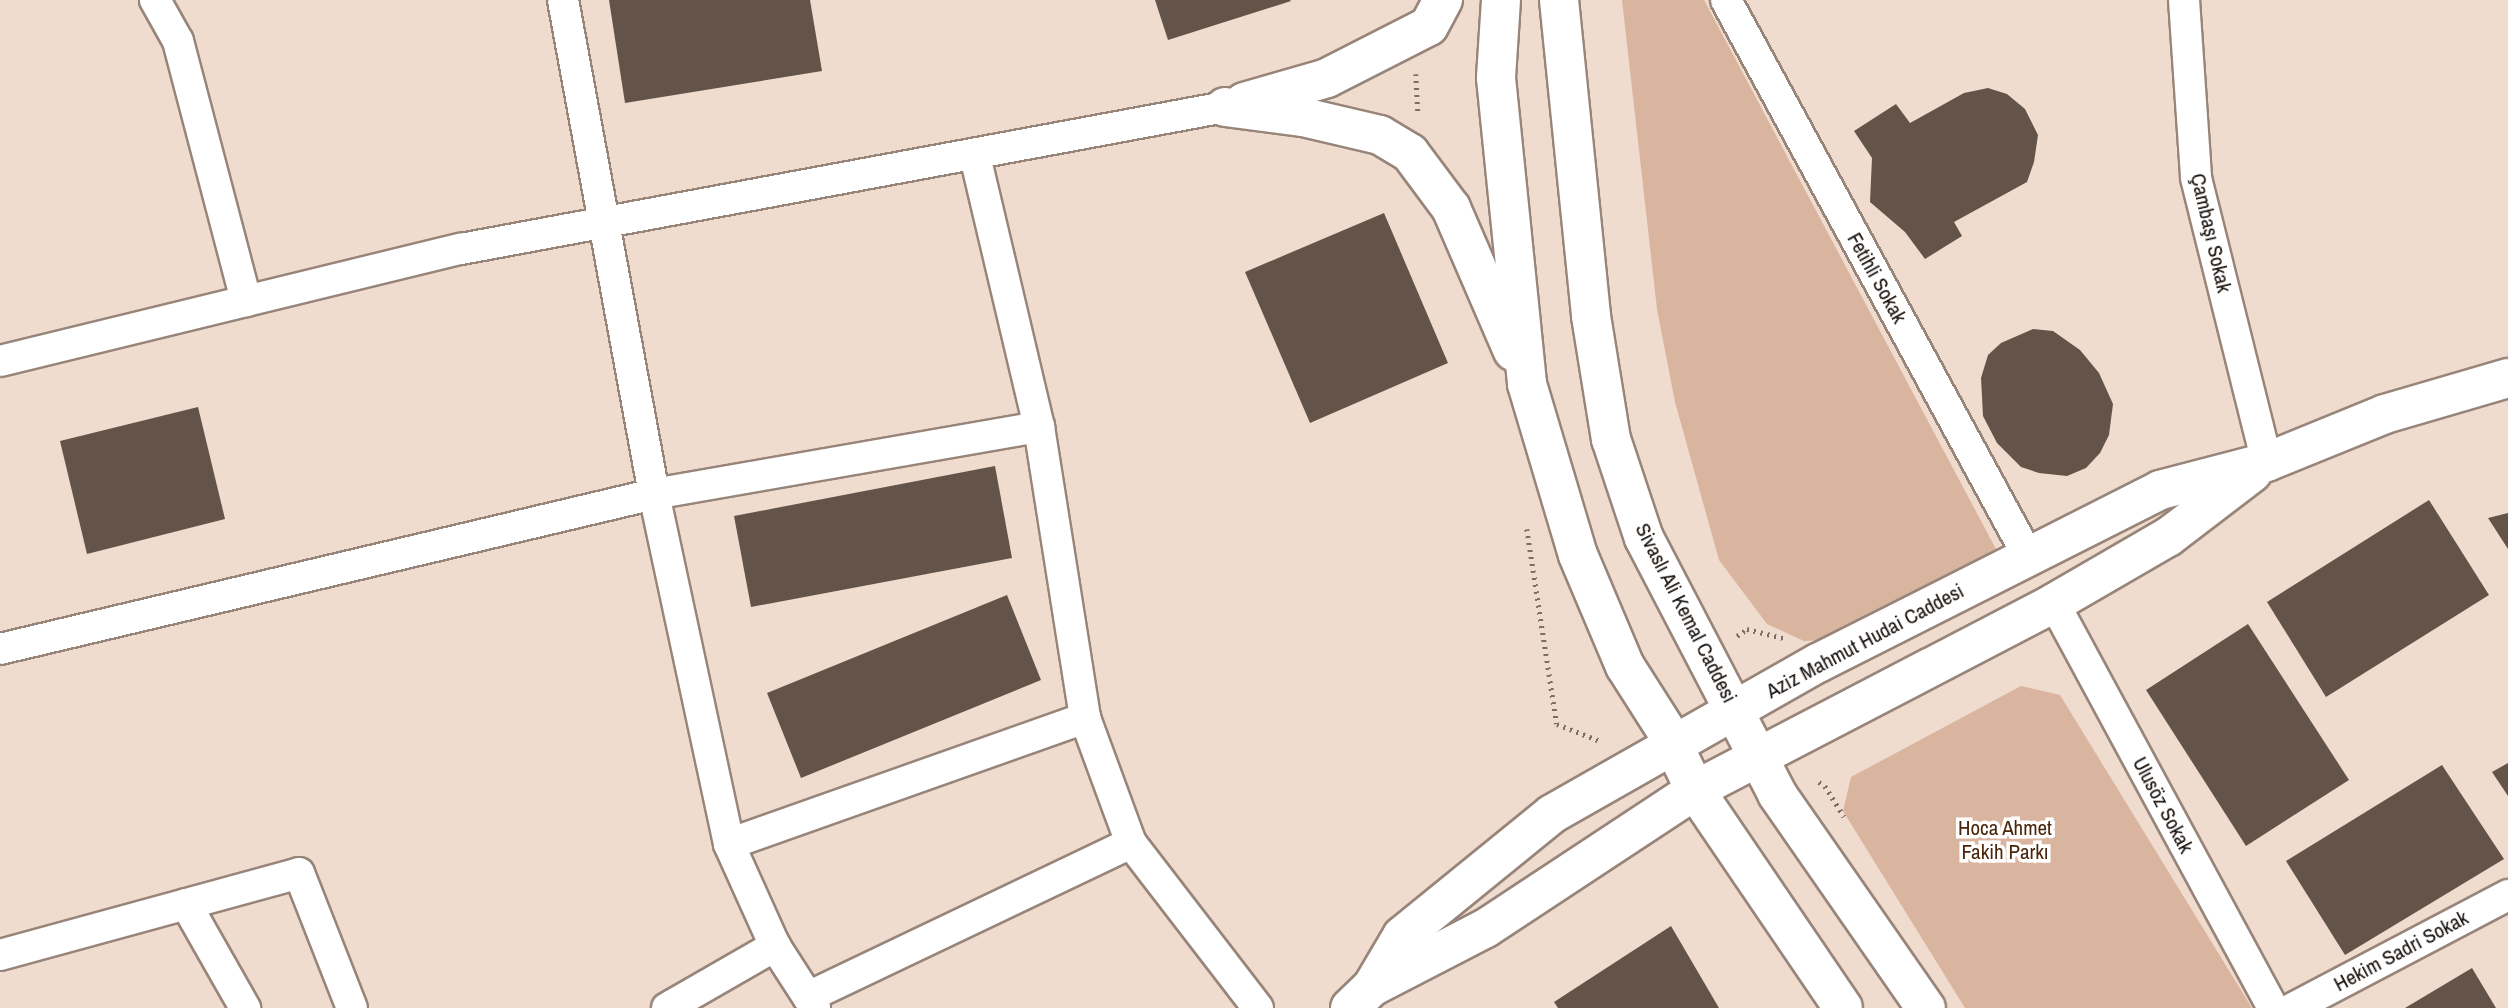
<!DOCTYPE html>
<meta charset="utf-8">
<style>
body{margin:0}
#map{position:relative;width:2508px;height:1008px;overflow:hidden;background:#f0dccf;font-family:"Archivo Narrow",sans-serif}
div>[style]{position:absolute}
.green>*{inset:0;background:#d9b49e}
.building>*{inset:0;background:#645348}
.path>*{height:4.5px;margin-top:-2.25px;transform-origin:0;background:repeating-linear-gradient(90deg,#7b6e66 0 2px,transparent 0 7px)}
.roads{filter:drop-shadow(2px 0 #98857a) drop-shadow(-2px 0 #98857a) drop-shadow(0 2px #98857a) drop-shadow(0 -2px #98857a)}
.street>*{height:30px;margin:-15px;padding:0 15px;transform-origin:15px;border-radius:15px;background:#fff}
.secondary>*{height:38px;margin:-19px;padding:0 19px;transform-origin:19px;border-radius:19px;background:#fff}
span{translate:-50% -50%;white-space:nowrap;text-align:center;line-height:1.15;-webkit-text-stroke:7px #fff;paint-order:stroke}
.street-label{font-size:21px;color:#17100c}
.park-label{font-size:21px;color:#4a250a}
</style>
<div id="map">
<div class="green">
<div style="clip-path:polygon(1622px 0,1704px 0,2005px 566px,1856px 639px,1804px 641px,1767px 624px,1719px 560px,1675px 402px,1657px 309px)"></div>
<div style="clip-path:polygon(2021px 686px,2060px 695px,2252px 1008px,1965px 1008px,1843px 811px,1851px 777px)"></div>
</div>
<div class="building">
<div style="clip-path:polygon(609px 0,810px 0,822px 71px,625px 103px)"></div>
<div style="clip-path:polygon(1155px 0,1290px 0,1291px 1px,1168px 40px)"></div>
<div style="clip-path:polygon(1988px 88px,2007px 94px,2025px 109px,2038px 135px,2034px 162px,2027px 182px,1954px 222px,1962px 236px,1925px 259px,1905px 232px,1870px 202px,1872px 158px,1854px 131px,1896px 104px,1910px 123px,1964px 93px)"></div>
<div style="clip-path:polygon(1384px 213px,1448px 363px,1310px 423px,1245px 272px)"></div>
<div style="clip-path:polygon(2033px 329px,2053px 331px,2080px 350px,2099px 373px,2113px 404px,2109px 435px,2100px 453px,2086px 468px,2067px 476px,2039px 473px,2021px 467px,1997px 443px,1983px 416px,1981px 378px,1988px 355px,2001px 343px)"></div>
<div style="clip-path:polygon(198px 407px,225px 519px,87px 554px,60px 441px)"></div>
<div style="clip-path:polygon(995px 466px,1012px 558px,751px 607px,734px 516px)"></div>
<div style="clip-path:polygon(2429px 500px,2489px 595px,2326px 697px,2267px 602px)"></div>
<div style="clip-path:polygon(2508px 513px,2508px 549px,2488px 518px)"></div>
<div style="clip-path:polygon(1007px 595px,1041px 680px,801px 778px,767px 693px)"></div>
<div style="clip-path:polygon(2248px 624px,2349px 780px,2246px 846px,2146px 690px)"></div>
<div style="clip-path:polygon(2508px 763px,2508px 796px,2492px 772px)"></div>
<div style="clip-path:polygon(2442px 765px,2504px 859px,2345px 955px,2286px 861px)"></div>
<div style="clip-path:polygon(1671px 926px,1719px 1008px,1558px 1008px,1554px 1002px)"></div>
<div style="clip-path:polygon(2472px 968px,2496px 1008px,2405px 1008px)"></div>
</div>
<div class="path">
<div style="left:1416px;top:74px;width:37px;rotate:87deg"></div>
<div style="left:1527px;top:529px;width:197px;rotate:81.3deg"></div>
<div style="left:1557px;top:724px;width:46px;rotate:21.6deg"></div>
<div style="left:1737px;top:636px;width:12px;rotate:-35deg"></div>
<div style="left:1747px;top:629px;width:38px;rotate:14deg"></div>
<div style="left:1819px;top:782px;width:7px;rotate:34deg"></div>
<div style="left:1825px;top:786px;width:36px;rotate:58deg"></div>
</div>
<div class="roads">
<div class="street">
<div style="left:155px;top:0;width:47px;rotate:60.7deg"></div>
<div style="left:178px;top:41px;width:269px;rotate:75.3deg"></div>
<div style="left:563px;top:0;width:502px;rotate:79.56deg"></div>
<div style="left:654px;top:494px;width:358px;rotate:77.9deg"></div>
<div style="left:729px;top:844px;width:112px;rotate:65.7deg"></div>
<div style="left:775px;top:946px;width:74px;rotate:57.2deg"></div>
<div style="left:1726px;top:0;width:633px;rotate:61.49deg"></div>
<div style="left:2184px;top:0;width:178px;rotate:86.1deg"></div>
<div style="left:2196px;top:178px;width:293px;rotate:76deg"></div>
<div style="left:975px;top:156px;width:278px;rotate:76.7deg"></div>
<div style="left:1039px;top:427px;width:295px;rotate:81deg"></div>
<div style="left:1085px;top:718px;width:133px;rotate:69.8deg"></div>
<div style="left:1131px;top:843px;width:208px;rotate:52.4deg"></div>
<div style="left:0;top:361px;width:474px;rotate:-13.7deg"></div>
<div style="left:461px;top:249px;width:777px;rotate:-10.53deg"></div>
<div style="left:2054px;top:603px;width:460px;rotate:61.6deg"></div>
<div style="left:0;top:649px;width:672px;rotate:-13.33deg"></div>
<div style="left:654px;top:494px;width:391px;rotate:-9.9deg"></div>
<div style="left:729px;top:844px;width:378px;rotate:-19.5deg"></div>
<div style="left:186px;top:904px;width:120px;rotate:60.4deg"></div>
<div style="left:0;top:955px;width:310px;rotate:-15.3deg"></div>
<div style="left:299px;top:873px;width:145px;rotate:68.6deg"></div>
<div style="left:808px;top:997px;width:358px;rotate:-25.5deg"></div>
<div style="left:667px;top:1008px;width:125px;rotate:-29.9deg"></div>
<div style="left:2293px;top:1008px;width:243px;rotate:-27.7deg"></div>
</div>
<div class="secondary">
<div style="left:1501px;top:0;width:78px;rotate:93.7deg"></div>
<div style="left:1496px;top:78px;width:308px;rotate:84.2deg"></div>
<div style="left:1527px;top:384px;width:178px;rotate:73.4deg"></div>
<div style="left:1578px;top:555px;width:121px;rotate:67.1deg"></div>
<div style="left:1625px;top:666px;width:78px;rotate:57.5deg"></div>
<div style="left:1667px;top:732px;width:64px;rotate:64.2deg"></div>
<div style="left:1695px;top:790px;width:263px;rotate:55.8deg"></div>
<div style="left:1559px;top:0;width:318px;rotate:84.2deg"></div>
<div style="left:1591px;top:316px;width:125px;rotate:80.8deg"></div>
<div style="left:1611px;top:439px;width:104px;rotate:71.6deg"></div>
<div style="left:1644px;top:538px;width:288px;rotate:62.5deg"></div>
<div style="left:1777px;top:794px;width:261px;rotate:55.2deg"></div>
<div style="left:1244px;top:102px;width:86px;rotate:-16.1deg"></div>
<div style="left:1327px;top:78px;width:114px;rotate:-27deg"></div>
<div style="left:1429px;top:26px;width:30px;rotate:-62deg"></div>
<div style="left:1225px;top:107px;width:79px;rotate:7.3deg"></div>
<div style="left:1303px;top:117px;width:79px;rotate:13.2deg"></div>
<div style="left:1380px;top:135px;width:35px;rotate:31deg"></div>
<div style="left:1410px;top:153px;width:69px;rotate:53.3deg"></div>
<div style="left:1451px;top:208px;width:156px;rotate:66.6deg"></div>
<div style="left:1372px;top:987px;width:59px;rotate:-59.5deg"></div>
<div style="left:1402px;top:936px;width:193px;rotate:-39.1deg"></div>
<div style="left:1552px;top:814px;width:306px;rotate:-29.6deg"></div>
<div style="left:1818px;top:663px;width:383px;rotate:-26.8deg"></div>
<div style="left:2160px;top:490px;width:111px;rotate:-14.7deg"></div>
<div style="left:2267px;top:462px;width:127px;rotate:-22.1deg"></div>
<div style="left:2385px;top:414px;width:128px;rotate:-16.3deg"></div>
<div style="left:1350px;top:1008px;width:30px;rotate:-44deg"></div>
<div style="left:1372px;top:987px;width:128px;rotate:-27.4deg"></div>
<div style="left:1486px;top:928px;width:250px;rotate:-33.4deg"></div>
<div style="left:1695px;top:790px;width:405px;rotate:-27.5deg"></div>
<div style="left:2054px;top:603px;width:132px;rotate:-30.1deg"></div>
<div style="left:2168px;top:537px;width:106px;rotate:-37.3deg"></div>
</div>
</div>
<div class="street-label">
<span style="left:2211px;top:233px;rotate:77deg">Çambaşı Sokak</span>
<span style="left:1877px;top:278px;rotate:61deg">Fetihli Sokak</span>
<span style="left:1686px;top:613px;rotate:63deg">Sivaslı Ali Kemal Caddesi</span>
<span style="left:1865px;top:641px;rotate:-28deg">Aziz Mahmut Hudai Caddesi</span>
<span style="left:2163px;top:805px;rotate:62deg">Ulusöz Sokak</span>
<span style="left:2401px;top:951px;rotate:-28deg">Hekim Sadri Sokak</span>
</div>
<div class="park-label">
<span style="left:2005px;top:840px">Hoca Ahmet<br>Fakih Parkı</span>
</div>
</div>
